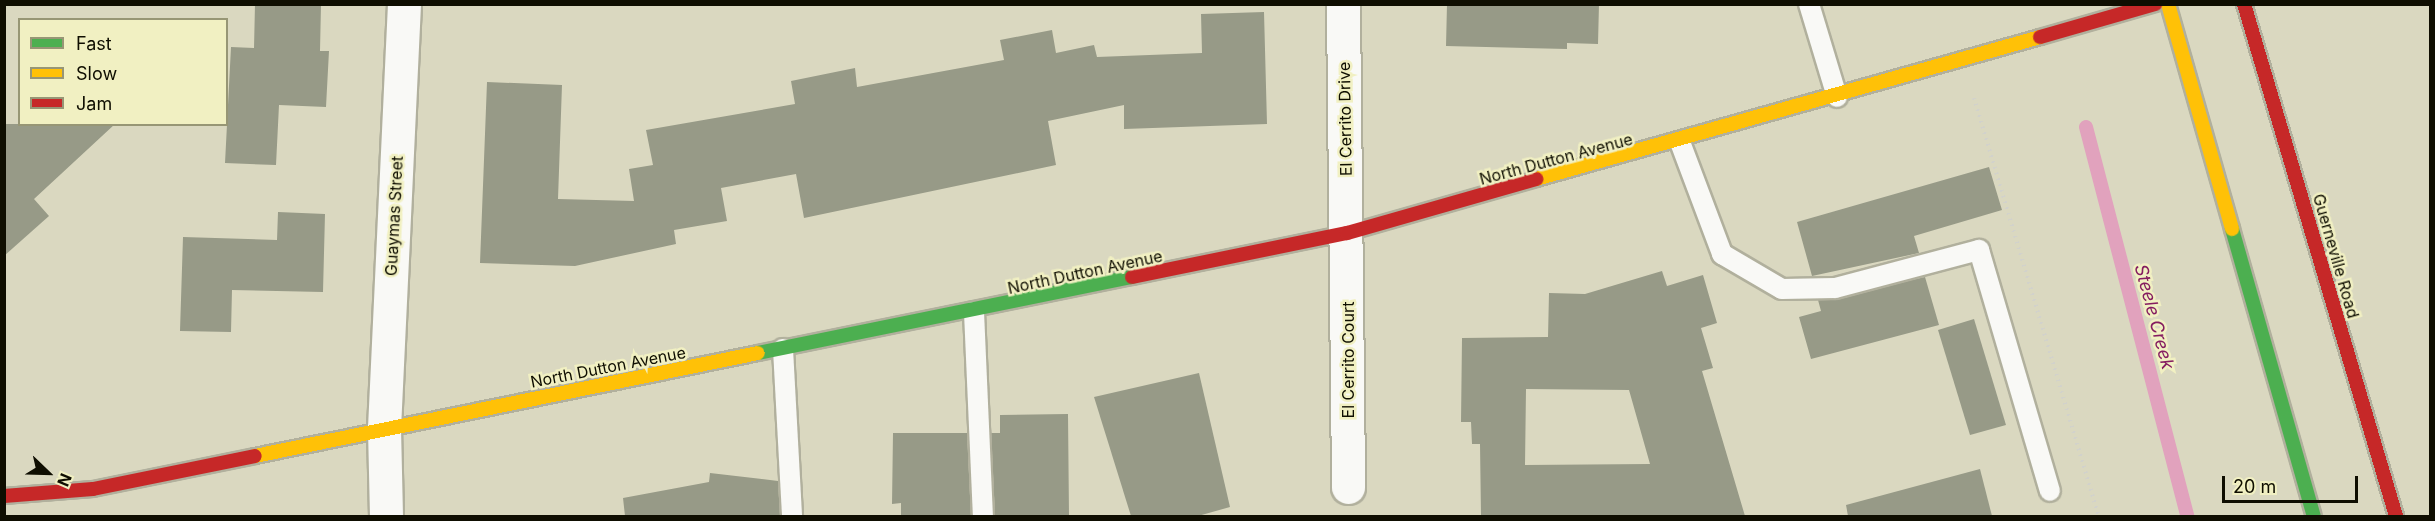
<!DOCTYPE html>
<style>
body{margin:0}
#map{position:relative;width:2435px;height:521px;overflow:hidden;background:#dad8c0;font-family:Inter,sans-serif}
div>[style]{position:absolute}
.stream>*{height:14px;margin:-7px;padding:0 7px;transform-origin:7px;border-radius:7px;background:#e1a2bd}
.building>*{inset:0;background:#979a87}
.path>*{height:4px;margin-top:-2px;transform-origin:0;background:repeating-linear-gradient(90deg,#d2d2cb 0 1.5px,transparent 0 6px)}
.roads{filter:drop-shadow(2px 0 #b1b09d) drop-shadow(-2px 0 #b1b09d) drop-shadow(0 2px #b1b09d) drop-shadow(0 -2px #b1b09d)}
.lane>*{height:20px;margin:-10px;padding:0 10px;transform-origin:10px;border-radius:10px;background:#f9f9f6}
.street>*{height:33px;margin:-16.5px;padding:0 16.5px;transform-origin:16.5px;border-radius:16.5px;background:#f9f9f6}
.fast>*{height:14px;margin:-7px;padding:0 7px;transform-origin:7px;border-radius:7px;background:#4caf50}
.slow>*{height:14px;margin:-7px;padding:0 7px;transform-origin:7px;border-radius:7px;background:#ffc107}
.jam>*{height:14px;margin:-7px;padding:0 7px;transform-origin:7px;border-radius:7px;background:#c62828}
span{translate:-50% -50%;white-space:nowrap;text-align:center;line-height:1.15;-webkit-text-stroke:5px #f1f0c2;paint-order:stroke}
.street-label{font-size:16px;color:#0f0e01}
.water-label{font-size:18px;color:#851d60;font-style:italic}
.frame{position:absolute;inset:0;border:6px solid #0f0e01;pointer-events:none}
.legend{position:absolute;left:18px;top:18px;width:210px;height:108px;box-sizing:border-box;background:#f1f0c2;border:2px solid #979675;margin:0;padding:8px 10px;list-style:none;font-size:18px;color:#0f0e01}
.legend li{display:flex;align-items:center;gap:12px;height:30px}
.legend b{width:30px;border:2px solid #979675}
.north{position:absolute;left:18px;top:443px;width:60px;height:60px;-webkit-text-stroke:4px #f1f0c2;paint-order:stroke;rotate:113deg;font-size:16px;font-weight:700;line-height:24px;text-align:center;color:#0f0e01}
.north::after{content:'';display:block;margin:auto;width:21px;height:27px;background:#0f0e01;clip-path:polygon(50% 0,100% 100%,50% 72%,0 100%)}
.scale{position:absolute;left:2222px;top:476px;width:136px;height:27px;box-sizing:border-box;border:3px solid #0f0e01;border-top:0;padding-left:8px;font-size:18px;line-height:21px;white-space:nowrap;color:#0f0e01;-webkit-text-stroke:4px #f1f0c2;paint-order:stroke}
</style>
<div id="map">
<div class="stream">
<div style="left:2086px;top:127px;width:402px;rotate:75.4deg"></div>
</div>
<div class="building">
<div style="clip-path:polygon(255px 4px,321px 4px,320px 51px,329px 51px,326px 107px,279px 105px,276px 165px,225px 163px,231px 47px,254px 48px)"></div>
<div style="clip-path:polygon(1447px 4px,1599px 4px,1598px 44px,1567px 43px,1567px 49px,1446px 46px)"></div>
<div style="clip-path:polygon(1264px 12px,1267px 124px,1124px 129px,1124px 105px,1048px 121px,1056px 165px,804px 218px,796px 174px,721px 188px,727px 221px,674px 230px,676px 244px,575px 266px,480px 263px,487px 82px,562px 85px,558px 199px,634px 201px,629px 169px,653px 165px,646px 130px,795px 104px,791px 81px,855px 68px,857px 87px,1004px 60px,1000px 40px,1052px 30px,1056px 53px,1094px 45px,1097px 57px,1202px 53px,1201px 14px)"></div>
<div style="clip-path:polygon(4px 124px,115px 124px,34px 199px,49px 216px,4px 256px)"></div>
<div style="clip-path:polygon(1989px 167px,2002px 210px,1914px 236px,1919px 253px,1812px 276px,1797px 222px)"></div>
<div style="clip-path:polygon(278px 212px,325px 214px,323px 292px,232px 290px,231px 332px,180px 331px,183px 237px,277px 240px)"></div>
<div style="clip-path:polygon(evenodd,1662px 271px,1667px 286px,1703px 275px,1717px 323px,1701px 328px,1713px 368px,1702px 371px,1745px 516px,1481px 515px,1480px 444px,1472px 444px,1471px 422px,1461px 422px,1462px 338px,1548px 337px,1549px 293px,1585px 294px,1662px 271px,1526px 389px,1629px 390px,1650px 464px,1525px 465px,1526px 389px)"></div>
<div style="clip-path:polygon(1925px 277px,1939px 325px,1811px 359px,1799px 317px,1821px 311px,1818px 300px)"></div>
<div style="clip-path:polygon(1974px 319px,2006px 425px,1970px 435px,1938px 330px)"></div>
<div style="clip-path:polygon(1199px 373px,1230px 507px,1198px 516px,1131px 516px,1094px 397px)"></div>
<div style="clip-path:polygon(1068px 414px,1069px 516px,995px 516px,991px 433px,1000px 433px,1000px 415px)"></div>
<div style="clip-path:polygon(893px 433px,967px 433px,971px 516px,901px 516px,901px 503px,892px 504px)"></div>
<div style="clip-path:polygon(1980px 469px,1992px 516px,1848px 516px,1846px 505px)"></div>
<div style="clip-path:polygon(710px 473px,778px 481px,780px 516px,625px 516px,623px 498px,709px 482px)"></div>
</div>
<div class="path">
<div style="left:1974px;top:98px;width:436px;rotate:73.4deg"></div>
</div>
<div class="roads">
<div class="lane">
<div style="left:1809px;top:4px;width:97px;rotate:73.2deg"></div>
<div style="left:1680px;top:142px;width:120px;rotate:69.4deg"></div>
<div style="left:1722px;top:254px;width:69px;rotate:30.3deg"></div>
<div style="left:1782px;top:289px;width:53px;rotate:-1.1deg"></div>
<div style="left:1835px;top:288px;width:149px;rotate:-14.8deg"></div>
<div style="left:1979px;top:250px;width:251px;rotate:73.6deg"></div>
<div style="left:974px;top:312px;width:204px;rotate:87.5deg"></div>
<div style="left:783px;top:349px;width:167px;rotate:86.9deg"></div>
</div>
<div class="street">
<div style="left:1343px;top:4px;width:483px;rotate:89.4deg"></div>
<div style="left:386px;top:516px;width:88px;rotate:-91.3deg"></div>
<div style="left:384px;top:428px;width:424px;rotate:-87.3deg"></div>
</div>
<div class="fast">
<div style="left:2232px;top:229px;width:298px;rotate:74.1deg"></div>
<div style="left:758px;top:353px;width:382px;rotate:-11.5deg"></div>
</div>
<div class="slow">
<div style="left:2168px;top:4px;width:234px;rotate:74.1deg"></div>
<div style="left:1536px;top:179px;width:524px;rotate:-15.73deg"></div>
<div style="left:255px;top:456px;width:513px;rotate:-11.57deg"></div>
</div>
<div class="jam">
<div style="left:2244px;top:4px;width:534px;rotate:73.47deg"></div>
<div style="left:2040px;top:37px;width:120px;rotate:-16deg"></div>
<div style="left:1132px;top:277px;width:219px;rotate:-11.6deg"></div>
<div style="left:1347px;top:233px;width:197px;rotate:-15.9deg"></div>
<div style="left:4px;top:496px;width:89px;rotate:-4.5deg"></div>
<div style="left:93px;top:489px;width:165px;rotate:-11.5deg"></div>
</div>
</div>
<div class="street-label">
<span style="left:1345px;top:119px;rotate:-91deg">El Cerrito Drive</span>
<span style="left:1556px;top:159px;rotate:-15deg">North Dutton Avenue</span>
<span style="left:394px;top:216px;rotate:-87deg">Guaymas Street</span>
<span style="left:2336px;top:256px;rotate:74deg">Guerneville Road</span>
<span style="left:1085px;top:272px;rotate:-12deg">North Dutton Avenue</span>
<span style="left:1348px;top:360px;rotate:-90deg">El Cerrito Court</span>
<span style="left:608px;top:367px;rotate:-11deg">North Dutton Avenue</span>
</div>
<div class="water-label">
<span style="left:2154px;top:317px;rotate:75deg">Steele Creek</span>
</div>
<div class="frame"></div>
<ul class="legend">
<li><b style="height:8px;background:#4caf50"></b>Fast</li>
<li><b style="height:8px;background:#ffc107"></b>Slow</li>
<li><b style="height:8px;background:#c62828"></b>Jam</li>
</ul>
<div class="north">N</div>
<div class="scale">20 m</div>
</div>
